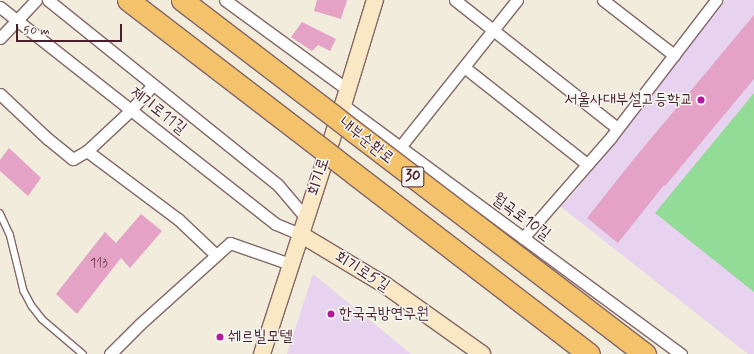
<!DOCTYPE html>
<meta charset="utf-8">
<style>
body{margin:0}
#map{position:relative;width:754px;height:354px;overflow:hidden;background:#f1ecdb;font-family:Mynerve,"Poor Story",sans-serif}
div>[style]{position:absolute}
.built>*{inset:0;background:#e7d2ef}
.green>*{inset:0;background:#92dc97}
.pier>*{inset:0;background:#f1ecdb}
.building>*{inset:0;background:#e4a2c7}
.roads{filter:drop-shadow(1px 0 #846769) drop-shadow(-1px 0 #846769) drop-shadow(0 1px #846769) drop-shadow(0 -1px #846769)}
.lane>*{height:5.5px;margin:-2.75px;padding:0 2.75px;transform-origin:2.75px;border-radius:2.75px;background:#fff}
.street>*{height:11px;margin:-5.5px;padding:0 5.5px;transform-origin:5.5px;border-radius:5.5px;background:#fff}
.secondary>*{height:16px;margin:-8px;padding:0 8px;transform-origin:8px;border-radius:8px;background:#fae7c3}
.bridges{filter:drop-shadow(1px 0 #846769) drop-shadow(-1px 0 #846769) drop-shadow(0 1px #846769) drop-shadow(0 -1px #846769)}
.highway-bridge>*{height:21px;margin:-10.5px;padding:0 10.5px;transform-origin:10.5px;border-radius:10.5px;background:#f3c26a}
.dots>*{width:11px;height:11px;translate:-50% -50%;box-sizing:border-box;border:2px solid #f6f6f2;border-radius:50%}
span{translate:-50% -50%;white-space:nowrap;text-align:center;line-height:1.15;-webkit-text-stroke:3px #f6f6f2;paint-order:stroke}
.number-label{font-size:14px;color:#704052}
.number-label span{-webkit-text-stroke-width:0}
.shield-label span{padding:1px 3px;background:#f6f6f2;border:1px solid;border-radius:3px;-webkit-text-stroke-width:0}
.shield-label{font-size:15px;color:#4a1f2b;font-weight:700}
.poi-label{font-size:16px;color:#4a1f2b}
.right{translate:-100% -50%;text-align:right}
.left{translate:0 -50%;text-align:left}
.street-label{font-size:16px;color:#4a1f2b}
.scale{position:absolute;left:16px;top:24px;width:106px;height:18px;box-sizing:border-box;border:2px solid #4a1f2b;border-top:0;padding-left:5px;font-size:12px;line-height:14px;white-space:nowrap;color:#4a1f2b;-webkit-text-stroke:3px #f6f6f2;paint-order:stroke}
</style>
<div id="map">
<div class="built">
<div style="clip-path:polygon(726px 0,754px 0,754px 354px,748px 354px,560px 206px,563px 199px,569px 199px)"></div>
<div style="clip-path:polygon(313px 274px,411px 354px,287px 354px)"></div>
</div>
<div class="green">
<div style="clip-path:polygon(754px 93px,754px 292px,655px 213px)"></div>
</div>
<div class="pier">
<div style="clip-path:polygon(104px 0,197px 0,323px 97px,313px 120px,623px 354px,593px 354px,307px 137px,300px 152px)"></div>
</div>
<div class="building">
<div style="clip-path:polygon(317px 0,347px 0,341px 19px,314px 11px)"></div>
<div style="clip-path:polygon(754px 15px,754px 79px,665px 186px,664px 185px,618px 243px,587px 218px,633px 160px)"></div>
<div style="clip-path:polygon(302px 22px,336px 39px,330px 51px,318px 45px,312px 51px,291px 37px)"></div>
<div style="clip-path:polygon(9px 148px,41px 178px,28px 196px,0 171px,0 160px)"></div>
<div style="clip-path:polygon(141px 214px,162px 231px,130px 268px,121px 258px,77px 314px,56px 294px,105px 232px,116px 243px)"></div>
</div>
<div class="roads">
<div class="lane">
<div style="left:0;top:213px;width:23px;rotate:65deg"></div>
<div style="left:10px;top:234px;width:59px;rotate:76.2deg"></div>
<div style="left:24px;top:291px;width:17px;rotate:62deg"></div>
<div style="left:32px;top:306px;width:16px;rotate:52deg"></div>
<div style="left:42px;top:319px;width:54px;rotate:40.5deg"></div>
</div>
<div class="street">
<div style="left:48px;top:0;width:295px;rotate:38.8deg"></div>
<div style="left:278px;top:185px;width:43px;rotate:49.7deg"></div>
<div style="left:225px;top:0;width:152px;rotate:36.2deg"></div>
<div style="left:455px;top:0;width:206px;rotate:38.3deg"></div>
<div style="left:603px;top:0;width:90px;rotate:37.8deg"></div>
<div style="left:0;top:7px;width:351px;rotate:38.2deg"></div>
<div style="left:276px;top:224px;width:26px;rotate:23deg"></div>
<div style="left:0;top:38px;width:52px;rotate:-46.5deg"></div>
<div style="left:464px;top:67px;width:157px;rotate:38.3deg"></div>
<div style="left:0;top:94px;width:66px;rotate:43.2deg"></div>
<div style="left:48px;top:139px;width:32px;rotate:39deg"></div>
<div style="left:73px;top:159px;width:16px;rotate:-30deg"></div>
<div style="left:87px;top:151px;width:60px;rotate:-43deg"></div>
<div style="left:131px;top:110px;width:33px;rotate:-49deg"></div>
<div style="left:343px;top:105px;width:420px;rotate:36.4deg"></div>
<div style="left:400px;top:147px;width:188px;rotate:-51.5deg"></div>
<div style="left:87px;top:151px;width:114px;rotate:36.8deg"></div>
<div style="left:178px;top:219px;width:52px;rotate:43.5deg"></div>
<div style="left:523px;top:238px;width:134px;rotate:-48.9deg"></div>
<div style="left:611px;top:137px;width:173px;rotate:-52.5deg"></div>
<div style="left:110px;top:354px;width:42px;rotate:-45deg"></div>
<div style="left:140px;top:324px;width:121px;rotate:-42deg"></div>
<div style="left:230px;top:243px;width:64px;rotate:19.3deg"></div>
</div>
<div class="secondary">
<div style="left:300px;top:234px;width:99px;rotate:31deg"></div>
<div style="left:385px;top:285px;width:119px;rotate:35.4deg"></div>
<div style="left:262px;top:354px;width:262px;rotate:-72deg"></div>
<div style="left:343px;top:105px;width:110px;rotate:-73.1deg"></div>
</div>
</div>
<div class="bridges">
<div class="highway-bridge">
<div style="left:128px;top:0;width:581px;rotate:37.52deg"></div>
<div style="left:182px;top:0;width:583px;rotate:37.4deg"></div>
</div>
</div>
<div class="dots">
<div style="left:701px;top:100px;background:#b5179e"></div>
<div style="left:331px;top:314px;background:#b5179e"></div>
<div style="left:220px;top:337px;background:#b5179e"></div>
</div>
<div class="number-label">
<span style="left:99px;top:263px">113</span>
</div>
<div class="shield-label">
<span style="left:413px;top:177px">30</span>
</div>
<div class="poi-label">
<span class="right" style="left:693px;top:100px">서울사대부설고등학교</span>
<span class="left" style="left:339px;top:314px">한국국방연구원</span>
<span class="left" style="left:228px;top:337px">쉐르빌모텔</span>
</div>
<div class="street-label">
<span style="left:158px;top:111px;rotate:38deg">제기로11길</span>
<span style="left:366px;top:141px;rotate:38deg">내부순환로</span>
<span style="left:319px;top:177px;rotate:-72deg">회기로</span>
<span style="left:521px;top:217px;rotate:36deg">월곡로10길</span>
<span style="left:362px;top:272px;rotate:32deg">회기로5길</span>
</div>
<div class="scale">50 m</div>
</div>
